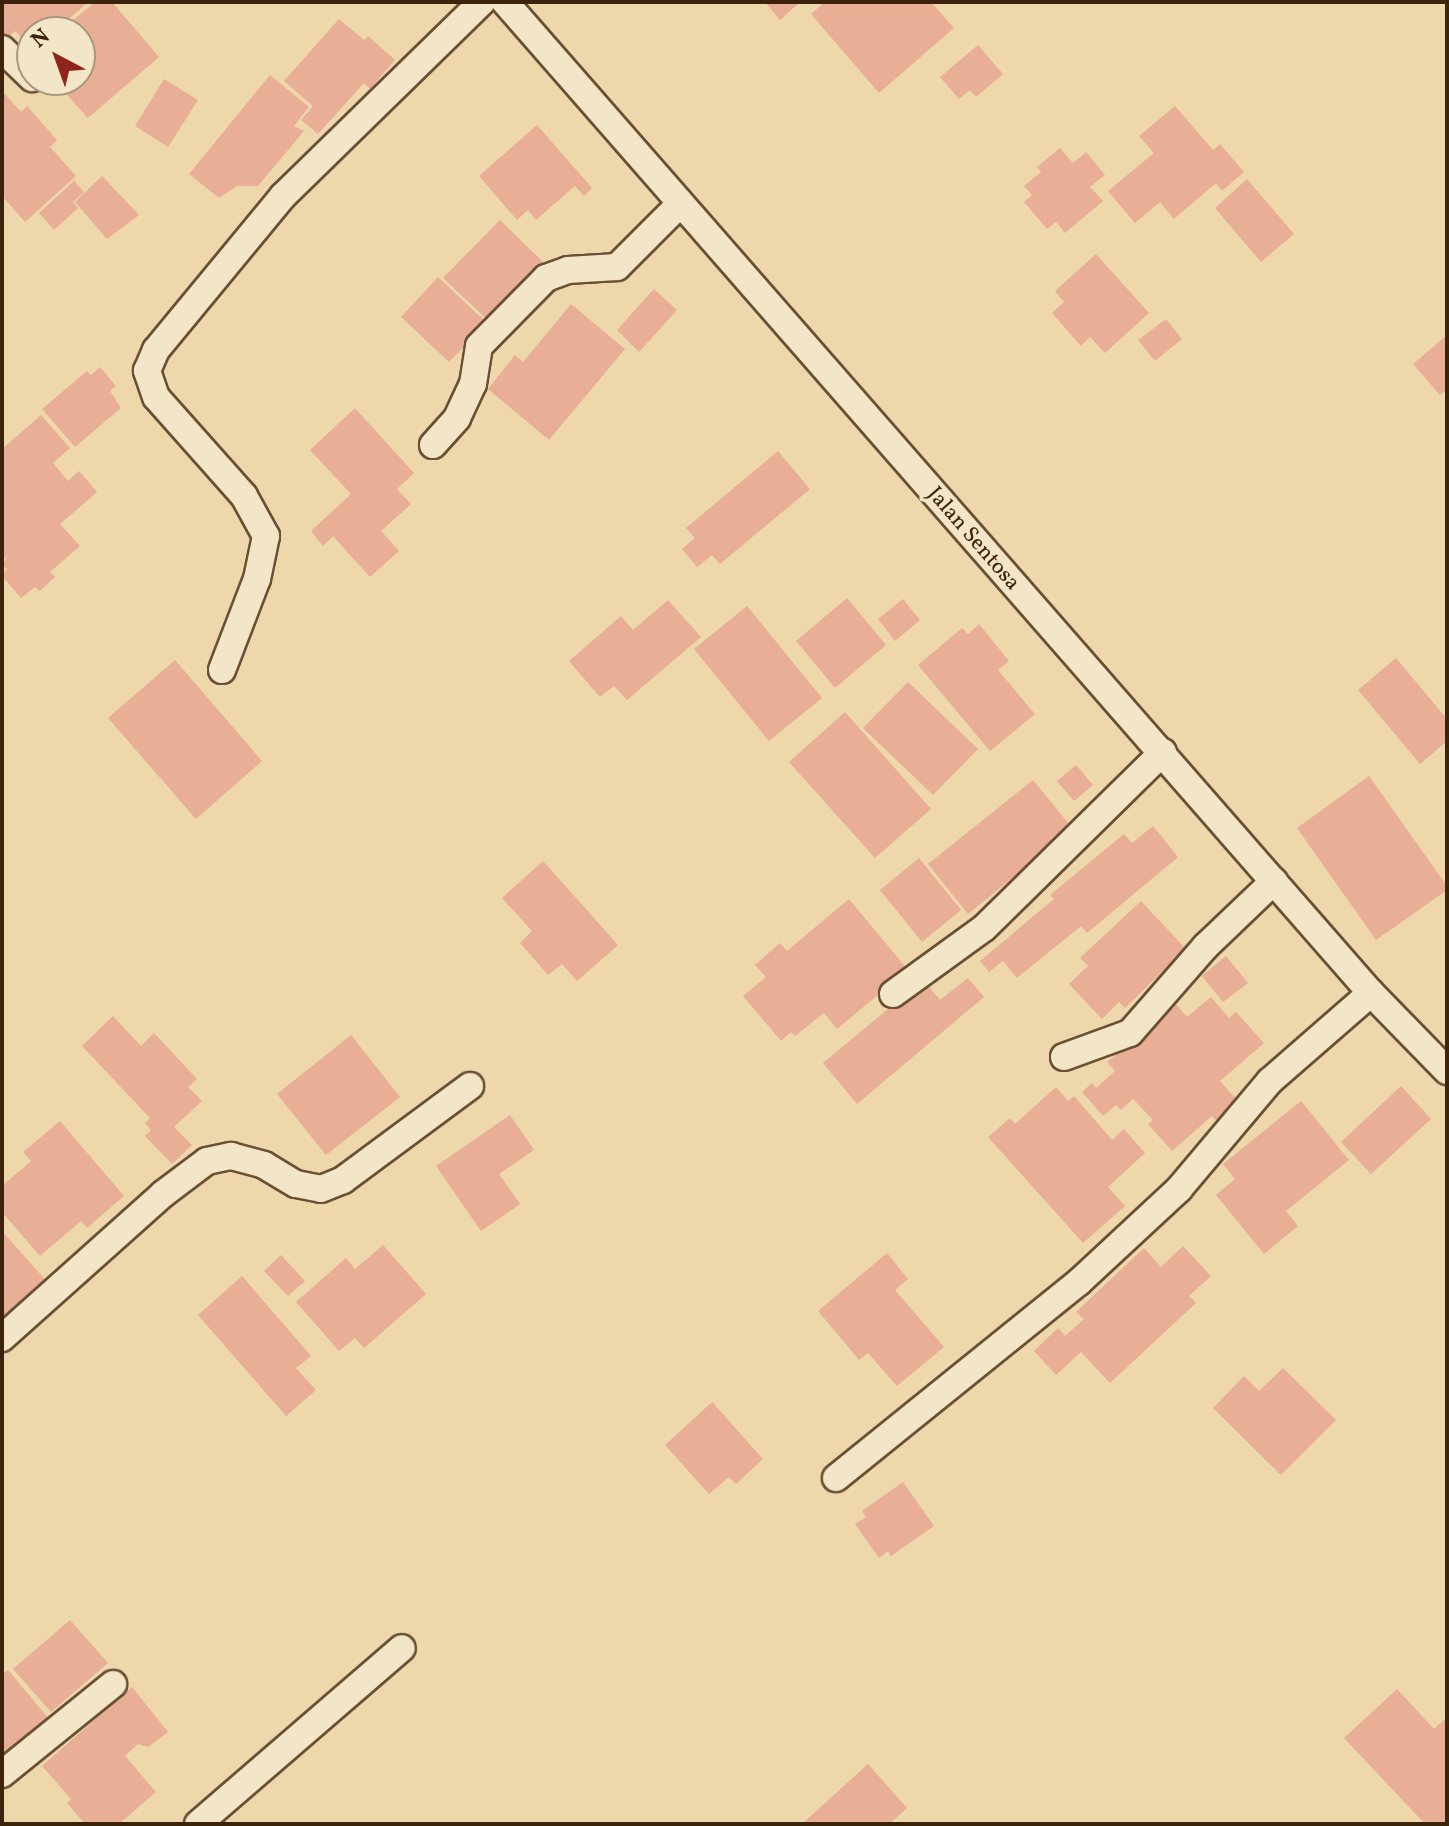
<!DOCTYPE html>
<style>
body{margin:0}
#map{position:relative;width:1449px;height:1826px;overflow:hidden;background:#edd7ab;font-family:Vollkorn,serif}
div>[style]{position:absolute}
.building>*{inset:0;background:#e8ae96}
.roads{filter:drop-shadow(2px 0 #695034) drop-shadow(-2px 0 #695034) drop-shadow(0 2px #695034) drop-shadow(0 -2px #695034)}
.minor>*{height:26px;margin:-13px;padding:0 13px;transform-origin:13px;border-radius:13px;background:#f3e5c8}
span{translate:-50% -50%;white-space:nowrap;text-align:center;line-height:1.15;-webkit-text-stroke:7px #f3e5c8;paint-order:stroke}
.street-label{font-size:22px;color:#3d230c}
.frame{position:absolute;inset:0;border:4px solid #3d230c;pointer-events:none}
.north{position:absolute;left:16px;top:16px;width:80px;height:80px;box-sizing:border-box;background:#f3e5c8;border:2px solid #aa977d;border-radius:50%;rotate:319deg;font-size:22px;font-weight:700;line-height:32px;text-align:center;color:#3d230c}
.north::after{content:'';display:block;margin:auto;width:28px;height:36px;background:#8f2418;clip-path:polygon(50% 0,100% 100%,50% 72%,0 100%)}
</style>
<div id="map">
<div class="building">
<div style="clip-path:polygon(2px 2px,88px 2px,54px 32px,32px 32px,32px 49px,15px 31px,7px 38px,2px 32px)"></div>
<div style="clip-path:polygon(95px 2px,112px 2px,159px 57px,88px 118px,54px 80px,80px 80px,80px 32px,59px 32px)"></div>
<div style="clip-path:polygon(765px 2px,800px 2px,780px 20px)"></div>
<div style="clip-path:polygon(825px 2px,931px 2px,954px 28px,879px 93px,811px 14px)"></div>
<div style="clip-path:polygon(339px 19px,364px 40px,368px 36px,395px 60px,370px 89px,364px 83px,318px 134px,301px 120px,313px 106px,284px 81px)"></div>
<div style="clip-path:polygon(978px 45px,1003px 74px,976px 97px,970px 90px,959px 99px,940px 77px)"></div>
<div style="clip-path:polygon(270px 75px,309px 107px,294px 126px,304px 131px,258px 186px,237px 186px,219px 198px,189px 174px)"></div>
<div style="clip-path:polygon(164px 79px,198px 100px,168px 147px,135px 126px)"></div>
<div style="clip-path:polygon(2px 91px,21px 112px,27px 106px,57px 140px,50px 147px,76px 176px,25px 222px,2px 196px)"></div>
<div style="clip-path:polygon(1175px 106px,1213px 150px,1220px 144px,1244px 172px,1222px 191px,1216px 183px,1174px 219px,1160px 202px,1135px 223px,1108px 191px,1154px 153px,1139px 136px)"></div>
<div style="clip-path:polygon(537px 125px,592px 188px,584px 196px,575px 186px,536px 220px,528px 210px,517px 220px,479px 176px)"></div>
<div style="clip-path:polygon(1060px 148px,1073px 163px,1086px 152px,1105px 175px,1090px 187px,1103px 201px,1065px 233px,1056px 222px,1047px 229px,1024px 202px,1032px 195px,1024px 186px,1041px 172px,1037px 167px)"></div>
<div style="clip-path:polygon(102px 176px,139px 215px,107px 239px,75px 202px)"></div>
<div style="clip-path:polygon(1247px 179px,1294px 234px,1261px 262px,1215px 208px)"></div>
<div style="clip-path:polygon(74px 181px,84px 192px,73px 202px,78px 208px,54px 230px,39px 213px)"></div>
<div style="clip-path:polygon(500px 220px,547px 266px,491px 323px,443px 278px)"></div>
<div style="clip-path:polygon(1096px 254px,1149px 313px,1105px 353px,1090px 337px,1081px 346px,1052px 313px,1064px 302px,1055px 291px)"></div>
<div style="clip-path:polygon(438px 277px,487px 323px,449px 362px,401px 317px)"></div>
<div style="clip-path:polygon(654px 289px,677px 310px,639px 352px,617px 330px)"></div>
<div style="clip-path:polygon(571px 304px,625px 349px,549px 440px,488px 389px,515px 355px,523px 362px)"></div>
<div style="clip-path:polygon(1166px 319px,1182px 339px,1155px 361px,1138px 340px)"></div>
<div style="clip-path:polygon(1447px 335px,1447px 389px,1440px 395px,1413px 364px)"></div>
<div style="clip-path:polygon(100px 367px,116px 386px,110px 391px,121px 408px,75px 447px,42px 409px,87px 371px,91px 375px)"></div>
<div style="clip-path:polygon(355px 408px,414px 473px,397px 489px,411px 504px,381px 531px,399px 551px,370px 577px,333px 536px,323px 546px,311px 531px,351px 494px,310px 450px)"></div>
<div style="clip-path:polygon(41px 415px,70px 448px,53px 463px,68px 481px,79px 471px,97px 492px,60px 524px,80px 546px,50px 572px,55px 577px,40px 591px,35px 587px,21px 598px,2px 576px,7px 569px,2px 564px,6px 559px,2px 554px,2px 449px)"></div>
<div style="clip-path:polygon(778px 451px,810px 489px,720px 564px,712px 555px,697px 567px,682px 549px,695px 538px,686px 528px)"></div>
<div style="clip-path:polygon(847px 598px,886px 645px,835px 688px,796px 641px)"></div>
<div style="clip-path:polygon(903px 599px,920px 620px,895px 641px,878px 619px)"></div>
<div style="clip-path:polygon(668px 600px,701px 637px,627px 700px,614px 686px,600px 697px,569px 661px,621px 616px,633px 630px)"></div>
<div style="clip-path:polygon(747px 606px,822px 698px,769px 741px,694px 649px)"></div>
<div style="clip-path:polygon(979px 624px,1009px 661px,998px 670px,1035px 714px,990px 751px,918px 665px,962px 628px,968px 634px)"></div>
<div style="clip-path:polygon(1396px 658px,1447px 719px,1447px 741px,1420px 764px,1358px 690px)"></div>
<div style="clip-path:polygon(175px 660px,262px 761px,196px 819px,108px 718px)"></div>
<div style="clip-path:polygon(908px 682px,978px 749px,933px 795px,863px 728px)"></div>
<div style="clip-path:polygon(845px 712px,931px 809px,875px 858px,789px 762px)"></div>
<div style="clip-path:polygon(1076px 765px,1093px 785px,1074px 801px,1057px 781px)"></div>
<div style="clip-path:polygon(1369px 776px,1447px 886px,1447px 890px,1376px 940px,1297px 828px)"></div>
<div style="clip-path:polygon(1033px 780px,1073px 829px,968px 914px,928px 864px)"></div>
<div style="clip-path:polygon(1153px 826px,1178px 857px,1087px 933px,1081px 926px,1017px 978px,1003px 961px,989px 972px,980px 961px,1054px 899px,1050px 895px,1124px 834px,1132px 843px)"></div>
<div style="clip-path:polygon(919px 858px,961px 910px,922px 942px,880px 890px)"></div>
<div style="clip-path:polygon(543px 861px,618px 945px,577px 981px,562px 964px,548px 975px,520px 943px,532px 931px,502px 898px)"></div>
<div style="clip-path:polygon(849px 899px,908px 970px,837px 1029px,824px 1013px,795px 1036px,791px 1032px,781px 1041px,743px 996px,766px 977px,755px 965px,780px 943px,787px 951px)"></div>
<div style="clip-path:polygon(1141px 901px,1186px 949px,1125px 1008px,1119px 1002px,1102px 1019px,1069px 984px,1088px 966px,1080px 958px)"></div>
<div style="clip-path:polygon(1226px 956px,1248px 983px,1223px 1002px,1202px 976px)"></div>
<div style="clip-path:polygon(968px 978px,984px 997px,857px 1104px,823px 1063px,923px 980px,940px 1000px)"></div>
<div style="clip-path:polygon(1211px 997px,1229px 1018px,1236px 1012px,1264px 1043px,1220px 1081px,1241px 1104px,1219px 1124px,1212px 1116px,1172px 1151px,1148px 1124px,1153px 1120px,1133px 1099px,1121px 1110px,1116px 1105px,1103px 1116px,1082px 1092px,1092px 1083px,1096px 1088px,1115px 1071px,1107px 1062px,1175px 1003px,1187px 1017px)"></div>
<div style="clip-path:polygon(113px 1016px,141px 1046px,154px 1033px,197px 1079px,188px 1087px,202px 1101px,174px 1127px,192px 1145px,172px 1164px,145px 1136px,151px 1130px,145px 1123px,150px 1118px,82px 1046px)"></div>
<div style="clip-path:polygon(351px 1035px,400px 1097px,326px 1155px,277px 1094px)"></div>
<div style="clip-path:polygon(1401px 1086px,1431px 1119px,1371px 1174px,1341px 1142px)"></div>
<div style="clip-path:polygon(1056px 1087px,1068px 1101px,1074px 1096px,1112px 1140px,1124px 1129px,1145px 1153px,1108px 1187px,1125px 1206px,1083px 1243px,988px 1137px,1010px 1118px,1015px 1124px)"></div>
<div style="clip-path:polygon(1301px 1101px,1349px 1160px,1286px 1211px,1298px 1226px,1264px 1254px,1216px 1195px,1235px 1179px,1223px 1164px)"></div>
<div style="clip-path:polygon(510px 1115px,534px 1150px,499px 1174px,520px 1204px,481px 1231px,436px 1166px)"></div>
<div style="clip-path:polygon(60px 1121px,124px 1196px,87px 1228px,81px 1221px,40px 1256px,2px 1212px,2px 1186px,31px 1161px,23px 1152px)"></div>
<div style="clip-path:polygon(2px 1231px,49px 1284px,2px 1325px)"></div>
<div style="clip-path:polygon(383px 1245px,426px 1294px,364px 1348px,355px 1338px,339px 1351px,296px 1302px,346px 1258px,355px 1269px)"></div>
<div style="clip-path:polygon(1183px 1246px,1211px 1276px,1189px 1296px,1196px 1303px,1110px 1383px,1081px 1352px,1056px 1375px,1034px 1351px,1058px 1328px,1065px 1336px,1084px 1319px,1076px 1312px,1144px 1248px,1161px 1267px)"></div>
<div style="clip-path:polygon(887px 1253px,908px 1279px,895px 1290px,944px 1347px,897px 1386px,868px 1353px,859px 1360px,818px 1311px)"></div>
<div style="clip-path:polygon(281px 1255px,305px 1281px,288px 1296px,264px 1271px)"></div>
<div style="clip-path:polygon(242px 1276px,311px 1356px,296px 1368px,316px 1390px,286px 1416px,198px 1315px)"></div>
<div style="clip-path:polygon(1283px 1368px,1336px 1420px,1281px 1475px,1213px 1408px,1244px 1376px,1259px 1391px)"></div>
<div style="clip-path:polygon(712px 1402px,763px 1459px,736px 1484px,729px 1477px,709px 1494px,665px 1445px)"></div>
<div style="clip-path:polygon(903px 1482px,934px 1526px,891px 1556px,888px 1551px,879px 1558px,855px 1524px,866px 1517px,862px 1511px)"></div>
<div style="clip-path:polygon(70px 1620px,108px 1663px,51px 1712px,13px 1669px)"></div>
<div style="clip-path:polygon(8px 1670px,49px 1719px,2px 1759px,2px 1675px)"></div>
<div style="clip-path:polygon(132px 1687px,168px 1732px,148px 1747px,138px 1744px,125px 1756px,156px 1792px,119px 1824px,85px 1824px,67px 1803px,71px 1799px,42px 1766px)"></div>
<div style="clip-path:polygon(1397px 1689px,1434px 1729px,1447px 1717px,1447px 1824px,1425px 1824px,1344px 1738px)"></div>
<div style="clip-path:polygon(868px 1764px,907px 1808px,889px 1824px,802px 1824px)"></div>
</div>
<div class="roads">
<div class="minor">
<div style="left:505px;top:2px;width:1316px;rotate:48.85deg"></div>
<div style="left:1371px;top:993px;width:109px;rotate:45.7deg"></div>
<div style="left:2px;top:49px;width:42px;rotate:44deg"></div>
<div style="left:433px;top:445px;width:36px;rotate:-48deg"></div>
<div style="left:457px;top:418px;width:38px;rotate:-65deg"></div>
<div style="left:473px;top:384px;width:38px;rotate:-81deg"></div>
<div style="left:479px;top:346px;width:95px;rotate:-45.4deg"></div>
<div style="left:546px;top:278px;width:23px;rotate:-20deg"></div>
<div style="left:568px;top:270px;width:49px;rotate:-3.5deg"></div>
<div style="left:617px;top:267px;width:89px;rotate:-45deg"></div>
<div style="left:222px;top:670px;width:97px;rotate:-69deg"></div>
<div style="left:257px;top:579px;width:44px;rotate:-78.2deg"></div>
<div style="left:266px;top:536px;width:46px;rotate:-118.8deg"></div>
<div style="left:244px;top:496px;width:132px;rotate:-131.6deg"></div>
<div style="left:156px;top:397px;width:28px;rotate:-109deg"></div>
<div style="left:147px;top:371px;width:23px;rotate:-67deg"></div>
<div style="left:156px;top:350px;width:200px;rotate:-50.5deg"></div>
<div style="left:283px;top:196px;width:278px;rotate:-44.3deg"></div>
<div style="left:893px;top:994px;width:112px;rotate:-36deg"></div>
<div style="left:984px;top:928px;width:251px;rotate:-44.5deg"></div>
<div style="left:1064px;top:1057px;width:70px;rotate:-20deg"></div>
<div style="left:1130px;top:1033px;width:116px;rotate:-48.9deg"></div>
<div style="left:1206px;top:946px;width:94px;rotate:-43.7deg"></div>
<div style="left:2px;top:1338px;width:216px;rotate:-41.8deg"></div>
<div style="left:163px;top:1194px;width:55px;rotate:-36.9deg"></div>
<div style="left:207px;top:1161px;width:25px;rotate:-12deg"></div>
<div style="left:231px;top:1156px;width:34px;rotate:15deg"></div>
<div style="left:264px;top:1165px;width:37px;rotate:31deg"></div>
<div style="left:296px;top:1184px;width:25px;rotate:11deg"></div>
<div style="left:321px;top:1189px;width:24px;rotate:-22deg"></div>
<div style="left:343px;top:1180px;width:158px;rotate:-36.5deg"></div>
<div style="left:836px;top:1478px;width:312px;rotate:-38.9deg"></div>
<div style="left:1079px;top:1282px;width:137px;rotate:-42.9deg"></div>
<div style="left:1179px;top:1189px;width:141px;rotate:-49.9deg"></div>
<div style="left:1270px;top:1081px;width:134px;rotate:-41.1deg"></div>
<div style="left:2px;top:1774px;width:143px;rotate:-39deg"></div>
<div style="left:198px;top:1824px;width:269px;rotate:-40.8deg"></div>
</div>
</div>
<div class="street-label">
<span style="left:973px;top:539px;rotate:49deg">Jalan Sentosa</span>
</div>
<div class="frame"></div>
<div class="north">N</div>
</div>
